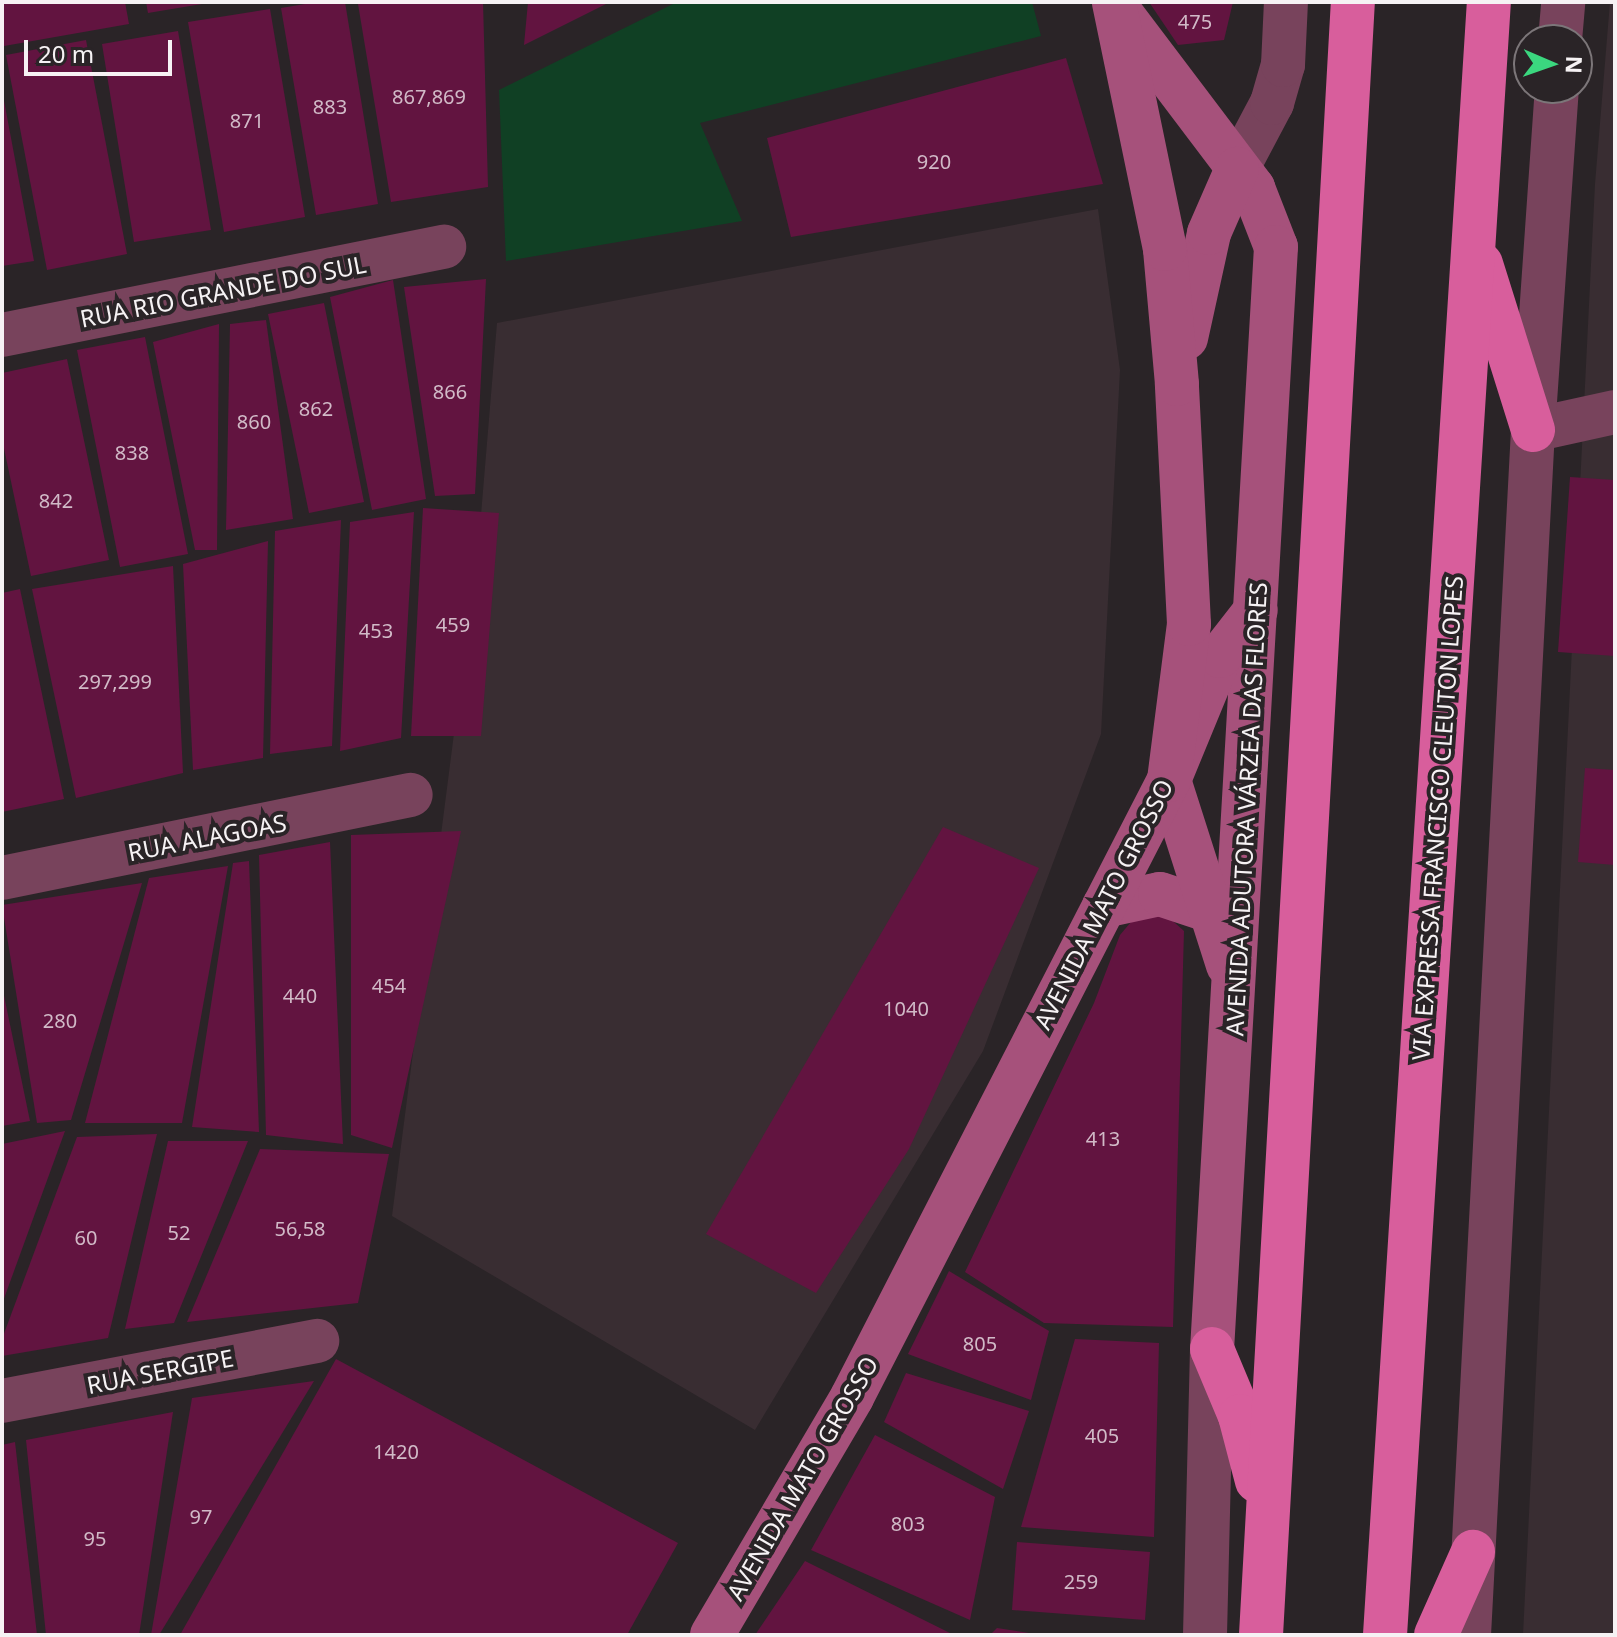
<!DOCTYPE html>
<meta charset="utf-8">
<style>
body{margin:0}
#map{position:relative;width:1617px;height:1637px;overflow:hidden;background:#2a2427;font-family:"Noto Sans",sans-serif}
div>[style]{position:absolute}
.built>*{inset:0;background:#392d32}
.green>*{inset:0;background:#104024}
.building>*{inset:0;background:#621440}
.minor>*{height:44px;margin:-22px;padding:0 22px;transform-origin:22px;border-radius:22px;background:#78435c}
.tertiary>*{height:44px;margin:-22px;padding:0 22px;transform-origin:22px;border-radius:22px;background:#78435c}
.secondary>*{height:44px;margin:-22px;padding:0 22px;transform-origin:22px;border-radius:22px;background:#a6517b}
.trunk>*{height:44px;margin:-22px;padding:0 22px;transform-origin:22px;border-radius:22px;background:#d85e9c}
span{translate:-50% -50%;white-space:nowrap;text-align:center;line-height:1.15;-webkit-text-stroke:8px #2a2427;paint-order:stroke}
.number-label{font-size:20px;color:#d1bac7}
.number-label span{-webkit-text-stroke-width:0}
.street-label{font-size:24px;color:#f6f2f4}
.frame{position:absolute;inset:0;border:4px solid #f6f2f4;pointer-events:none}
.north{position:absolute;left:1513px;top:24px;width:80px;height:80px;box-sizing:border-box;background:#2a2427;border:2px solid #7c7679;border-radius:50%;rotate:92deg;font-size:22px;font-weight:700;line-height:32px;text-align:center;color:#f6f2f4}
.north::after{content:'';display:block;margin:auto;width:28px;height:36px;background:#3bd77f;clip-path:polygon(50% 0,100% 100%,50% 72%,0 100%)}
.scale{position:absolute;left:24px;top:40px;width:148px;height:36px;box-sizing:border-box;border:4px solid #f6f2f4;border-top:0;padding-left:10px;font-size:24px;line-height:28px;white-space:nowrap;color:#f6f2f4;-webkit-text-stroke:6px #2a2427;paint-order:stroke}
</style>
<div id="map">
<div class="built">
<div style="clip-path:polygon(1610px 2px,1615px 2px,1615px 1635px,1523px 1635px,1595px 184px)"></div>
<div style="clip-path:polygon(1098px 209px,1120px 370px,1101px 734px,983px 1051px,755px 1430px,392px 1216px,479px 539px,497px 323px)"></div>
</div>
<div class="green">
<div style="clip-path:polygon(677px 2px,1032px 2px,1041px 36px,700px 123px,742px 221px,506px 261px,499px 90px)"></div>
</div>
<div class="building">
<div style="clip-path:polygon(2px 2px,125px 2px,129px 24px,4px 46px)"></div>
<div style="clip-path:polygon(146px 2px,201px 2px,202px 4px,148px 13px)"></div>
<div style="clip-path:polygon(317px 2px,345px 2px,378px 204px,316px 215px,281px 8px)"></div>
<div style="clip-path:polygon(483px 2px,488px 187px,391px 202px,358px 4px)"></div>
<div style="clip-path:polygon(528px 2px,610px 2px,524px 45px)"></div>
<div style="clip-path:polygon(1149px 2px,1233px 2px,1224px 40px,1178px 45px)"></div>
<div style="clip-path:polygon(270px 9px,305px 217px,224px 232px,188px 22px)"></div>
<div style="clip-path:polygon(178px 31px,211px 230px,134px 242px,102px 44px)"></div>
<div style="clip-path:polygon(86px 40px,127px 254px,47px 270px,6px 55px)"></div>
<div style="clip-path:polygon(1066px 58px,1103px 184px,791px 237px,767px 138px)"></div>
<div style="clip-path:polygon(2px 90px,34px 261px,2px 266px)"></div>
<div style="clip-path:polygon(486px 279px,475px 494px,435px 496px,404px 287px)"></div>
<div style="clip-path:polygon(393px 280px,426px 499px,372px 510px,330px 297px)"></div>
<div style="clip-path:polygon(324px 303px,364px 502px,309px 513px,268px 314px)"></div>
<div style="clip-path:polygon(266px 320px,293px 519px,226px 530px,230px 324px)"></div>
<div style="clip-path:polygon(219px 324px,217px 550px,195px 550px,153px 342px)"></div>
<div style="clip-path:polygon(145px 337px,188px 554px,120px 567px,77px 350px)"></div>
<div style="clip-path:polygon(67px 359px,109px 560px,31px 576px,2px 439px,2px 373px)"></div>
<div style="clip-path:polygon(1570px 477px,1615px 480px,1615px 656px,1558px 652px)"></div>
<div style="clip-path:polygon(423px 508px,499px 513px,481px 736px,411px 736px)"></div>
<div style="clip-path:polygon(414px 512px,401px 738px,340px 751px,350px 522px)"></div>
<div style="clip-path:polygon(341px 520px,332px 746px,270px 754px,275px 531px)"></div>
<div style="clip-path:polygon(268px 541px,263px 758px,193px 770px,183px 564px)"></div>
<div style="clip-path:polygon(173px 566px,183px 773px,76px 798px,32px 589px)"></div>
<div style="clip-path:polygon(20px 589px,64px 799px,2px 812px,2px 593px)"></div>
<div style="clip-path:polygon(1585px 768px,1615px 770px,1615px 865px,1578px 862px)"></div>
<div style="clip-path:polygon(943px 827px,1039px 868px,909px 1149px,816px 1293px,706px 1234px)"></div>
<div style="clip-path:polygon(461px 831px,392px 1148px,351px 1135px,351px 835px)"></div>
<div style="clip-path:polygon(330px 842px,343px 1144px,266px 1135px,259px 855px)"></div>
<div style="clip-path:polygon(249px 861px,259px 1132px,192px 1127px,233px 863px)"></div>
<div style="clip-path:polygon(228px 866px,182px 1123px,85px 1123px,149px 878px)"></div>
<div style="clip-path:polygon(142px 883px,71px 1120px,37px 1123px,2px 905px)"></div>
<div style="clip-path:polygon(1141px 910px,1165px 914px,1184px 931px,1173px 1327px,1044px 1323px,965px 1272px,1094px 1003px,1120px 935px)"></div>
<div style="clip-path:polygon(2px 986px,30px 1121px,2px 1126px)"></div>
<div style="clip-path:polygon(65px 1131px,2px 1304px,2px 1144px)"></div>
<div style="clip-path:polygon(157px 1134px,108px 1338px,2px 1356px,2px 1339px,77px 1137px)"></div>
<div style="clip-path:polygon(168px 1141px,248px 1141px,174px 1323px,125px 1329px)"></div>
<div style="clip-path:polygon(260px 1149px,389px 1154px,358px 1303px,187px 1322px)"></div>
<div style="clip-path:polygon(949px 1271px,1049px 1331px,1031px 1400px,908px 1354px)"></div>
<div style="clip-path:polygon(1075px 1339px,1159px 1343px,1154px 1537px,1021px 1527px)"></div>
<div style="clip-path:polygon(336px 1359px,678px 1543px,627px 1635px,180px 1635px)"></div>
<div style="clip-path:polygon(906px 1373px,1029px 1411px,1003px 1489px,884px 1422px)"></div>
<div style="clip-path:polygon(314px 1381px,159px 1635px,151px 1635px,192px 1398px)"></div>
<div style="clip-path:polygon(173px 1412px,139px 1635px,46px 1635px,26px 1440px)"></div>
<div style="clip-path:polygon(875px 1435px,995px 1497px,970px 1620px,811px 1550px)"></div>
<div style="clip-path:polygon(15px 1442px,37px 1635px,2px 1635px,2px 1445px)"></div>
<div style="clip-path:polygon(1017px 1542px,1150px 1552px,1145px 1620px,1012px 1610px)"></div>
<div style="clip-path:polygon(805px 1561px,954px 1635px,755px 1635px)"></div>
<div style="clip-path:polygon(997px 1628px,1029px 1633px,1029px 1635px,990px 1635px)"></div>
</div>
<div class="minor">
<div style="left:2px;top:335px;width:451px;rotate:-11.3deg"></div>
<div style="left:1533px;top:430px;width:84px;rotate:-12.4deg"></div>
<div style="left:2px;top:878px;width:417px;rotate:-11.5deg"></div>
<div style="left:2px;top:1401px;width:321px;rotate:-10.8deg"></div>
</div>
<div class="tertiary">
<div style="left:1560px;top:40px;width:38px;rotate:-85deg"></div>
<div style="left:1237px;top:169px;width:75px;rotate:-62.1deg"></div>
<div style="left:1272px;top:103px;width:40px;rotate:-74deg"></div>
<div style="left:1283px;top:65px;width:63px;rotate:-87.3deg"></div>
<div style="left:1205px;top:1635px;width:286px;rotate:-88.6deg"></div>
<div style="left:1469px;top:1635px;width:1207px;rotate:-86.96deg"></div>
<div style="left:1533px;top:430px;width:343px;rotate:-86deg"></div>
</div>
<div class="secondary">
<div style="left:1123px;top:16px;width:216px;rotate:52.9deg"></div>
<div style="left:1253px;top:188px;width:63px;rotate:68.7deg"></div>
<div style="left:1276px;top:247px;width:1104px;rotate:93.32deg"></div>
<div style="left:1186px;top:338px;width:107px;rotate:-77.6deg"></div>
<div style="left:1209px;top:233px;width:70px;rotate:-66.4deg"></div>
<div style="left:1104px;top:906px;width:57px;rotate:-12.1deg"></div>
<div style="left:1160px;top:894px;width:54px;rotate:18.4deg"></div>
<div style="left:1228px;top:965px;width:194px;rotate:-107.7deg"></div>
<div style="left:1169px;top:780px;width:134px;rotate:-67.6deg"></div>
<div style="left:1220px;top:656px;width:58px;rotate:-52deg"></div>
<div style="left:712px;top:1635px;width:276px;rotate:-59.5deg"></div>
<div style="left:852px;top:1397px;width:694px;rotate:-62.81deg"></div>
<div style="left:1169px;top:780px;width:157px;rotate:-82.7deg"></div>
<div style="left:1189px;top:624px;width:240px;rotate:-92.9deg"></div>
<div style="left:1177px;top:384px;width:136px;rotate:-95.1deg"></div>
<div style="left:1165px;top:249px;width:252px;rotate:-101.7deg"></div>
</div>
<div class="trunk">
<div style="left:1481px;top:264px;width:174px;rotate:72.6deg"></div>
<div style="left:1212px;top:1349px;width:73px;rotate:67.3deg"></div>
<div style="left:1240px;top:1416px;width:67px;rotate:75.3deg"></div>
<div style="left:1261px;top:1635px;width:1636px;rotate:-86.78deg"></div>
<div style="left:1385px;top:1635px;width:1636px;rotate:-86.36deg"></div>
<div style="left:1436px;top:1635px;width:91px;rotate:-66deg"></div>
</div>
<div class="number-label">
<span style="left:1195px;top:21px">475</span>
<span style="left:429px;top:96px">867,869</span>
<span style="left:330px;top:106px">883</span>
<span style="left:247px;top:120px">871</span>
<span style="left:934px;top:161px">920</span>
<span style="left:450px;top:391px">866</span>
<span style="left:316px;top:408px">862</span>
<span style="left:254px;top:421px">860</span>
<span style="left:132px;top:452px">838</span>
<span style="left:56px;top:500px">842</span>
<span style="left:453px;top:624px">459</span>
<span style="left:376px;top:630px">453</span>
<span style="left:115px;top:681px">297,299</span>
<span style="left:389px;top:985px">454</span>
<span style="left:300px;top:995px">440</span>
<span style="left:906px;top:1008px">1040</span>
<span style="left:60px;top:1020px">280</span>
<span style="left:1103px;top:1138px">413</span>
<span style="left:300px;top:1228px">56,58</span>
<span style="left:179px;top:1232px">52</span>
<span style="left:86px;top:1237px">60</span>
<span style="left:980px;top:1343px">805</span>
<span style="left:1102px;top:1435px">405</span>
<span style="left:396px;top:1451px">1420</span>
<span style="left:201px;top:1516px">97</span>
<span style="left:908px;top:1523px">803</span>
<span style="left:95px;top:1538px">95</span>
<span style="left:1081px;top:1581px">259</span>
</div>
<div class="street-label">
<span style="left:223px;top:291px;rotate:-11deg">RUA RIO GRANDE DO SUL</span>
<span style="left:1246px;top:809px;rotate:-87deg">AVENIDA ADUTORA VÁRZEA DAS FLORES</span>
<span style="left:1437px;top:818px;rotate:-86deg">VIA EXPRESSA FRANCISCO CLEUTON LOPES</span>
<span style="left:207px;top:837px;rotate:-11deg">RUA ALAGOAS</span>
<span style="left:1103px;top:904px;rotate:-63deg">AVENIDA MATO GROSSO</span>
<span style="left:160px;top:1371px;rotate:-11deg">RUA SERGIPE</span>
<span style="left:802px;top:1478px;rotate:-60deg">AVENIDA MATO GROSSO</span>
</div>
<div class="frame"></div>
<div class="north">N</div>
<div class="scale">20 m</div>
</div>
